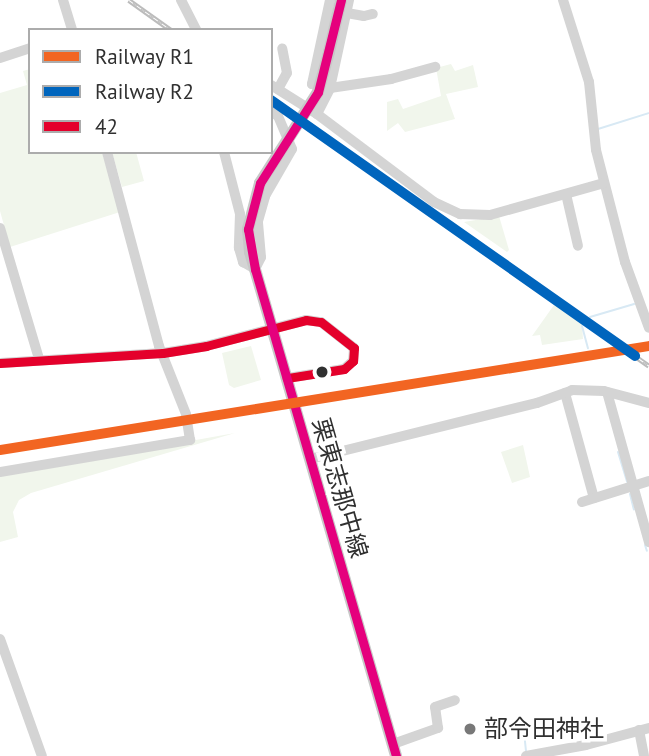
<!DOCTYPE html>
<meta charset="utf-8">
<style>
body{margin:0}
#map{position:relative;width:649px;height:756px;overflow:hidden;background:#fff;font-family:"PT Sans","Noto Sans JP",sans-serif}
div>[style]{position:absolute}
.green>*{inset:0;background:#f1f6ec}
.stream>*{height:2px;margin:-1px;padding:0 1px;transform-origin:1px;border-radius:1px;background:#d8e9f4}
.minor>*{height:10px;margin:-5px;padding:0 5px;transform-origin:5px;border-radius:5px;background:#d4d4d4}
.major>*{height:12px;margin:-6px;padding:0 6px;transform-origin:6px;border-radius:6px;background:#c8c8c8}
.rail>*{height:4.5px;margin-top:-2.25px;transform-origin:0;background:repeating-linear-gradient(90deg,#fff 0 5px,#bcbcbc 0 10px);box-sizing:border-box;border-block:2px solid #bcbcbc}
.major-bridge>*{height:12px;margin:-6px;padding:0 6px;transform-origin:6px;border-radius:6px;background:#c8c8c8}
.bus-1>*{height:9px;margin:-4.5px;padding:0 4.5px;transform-origin:4.5px;border-radius:4.5px;background:#e4002b}
.bus-2>*{height:9px;margin:-4.5px;padding:0 4.5px;transform-origin:4.5px;border-radius:4.5px;background:#e5007d}
.rail-1>*{height:10px;margin:-5px;padding:0 5px;transform-origin:5px;border-radius:5px;background:#f26522}
.rail-2>*{height:10px;margin:-5px;padding:0 5px;transform-origin:5px;border-radius:5px;background:#0065bd}
.dots>*{width:19px;height:19px;translate:-50% -50%;box-sizing:border-box;border:4px solid #fff;border-radius:50%}
span{translate:-50% -50%;white-space:nowrap;text-align:center;line-height:1.15;-webkit-text-stroke:7px #fff;paint-order:stroke}
.street-label{font-size:24px;color:#303030}
.poi-label{font-size:24px;color:#303030}
.left{translate:0 -50%;text-align:left}
.legend{position:absolute;left:28px;top:28px;width:245px;height:126px;box-sizing:border-box;background:#fff;border:2px solid #acacac;margin:0;padding:9px 12px;list-style:none;font-size:21px;color:#303030}
.legend li{display:flex;align-items:center;gap:14px;height:35px}
.legend b{width:35px;border:2px solid #acacac}
</style>
<div id="map">
<div class="green">
<div style="clip-path:polygon(451px 64px,455px 71px,473px 65px,478px 87px,446px 94px,455px 119px,405px 132px,398px 123px,387px 131px,387px 102px,398px 99px,403px 109px,441px 96px,436px 68px)"></div>
<div style="clip-path:polygon(30px 69px,30px 152px,102px 152px,120px 212px,10px 247px,0 211px,0 93px,27px 85px,23px 71px)"></div>
<div style="clip-path:polygon(112px 152px,136px 152px,144px 181px,122px 187px)"></div>
<div style="clip-path:polygon(499px 216px,509px 250px,507px 252px,464px 222px)"></div>
<div style="clip-path:polygon(554px 305px,582px 324px,583px 339px,542px 345px,540px 335px,532px 336px)"></div>
<div style="clip-path:polygon(251px 346px,261px 380px,234px 388px,229px 385px,222px 353px)"></div>
<div style="clip-path:polygon(235px 433px,31px 493px,19px 500px,13px 512px,18px 537px,0 542px,0 475px)"></div>
<div style="clip-path:polygon(523px 445px,530px 477px,512px 483px,501px 452px)"></div>
</div>
<div class="stream">
<div style="left:598px;top:129px;width:53px;rotate:-17.4deg"></div>
<div style="left:590px;top:317px;width:46px;rotate:-16.5deg"></div>
<div style="left:582px;top:326px;width:23px;rotate:75deg"></div>
<div style="left:618px;top:452px;width:31px;rotate:73deg"></div>
<div style="left:630px;top:494px;width:16px;rotate:76deg"></div>
<div style="left:645px;top:545px;width:6px;rotate:72deg"></div>
<div style="left:524px;top:732px;width:20px;rotate:84deg"></div>
</div>
<div class="minor">
<div style="left:63px;top:0;width:31px;rotate:73deg"></div>
<div style="left:181px;top:0;width:34px;rotate:63deg"></div>
<div style="left:330px;top:0;width:86px;rotate:102.1deg"></div>
<div style="left:312px;top:84px;width:18px;rotate:13deg"></div>
<div style="left:330px;top:88px;width:62px;rotate:-8.4deg"></div>
<div style="left:391px;top:79px;width:46px;rotate:-15.3deg"></div>
<div style="left:563px;top:0;width:86px;rotate:72.4deg"></div>
<div style="left:589px;top:82px;width:68px;rotate:84.1deg"></div>
<div style="left:596px;top:150px;width:116px;rotate:75.5deg"></div>
<div style="left:625px;top:262px;width:70px;rotate:70deg"></div>
<div style="left:347px;top:13px;width:17px;rotate:10deg"></div>
<div style="left:364px;top:16px;width:9px;rotate:-13deg"></div>
<div style="left:0;top:58px;width:32px;rotate:-18deg"></div>
<div style="left:271px;top:85px;width:54px;rotate:32.2deg"></div>
<div style="left:317px;top:114px;width:29px;rotate:-63deg"></div>
<div style="left:330px;top:88px;width:90px;rotate:-77.8deg"></div>
<div style="left:278px;top:89px;width:18px;rotate:-61deg"></div>
<div style="left:287px;top:73px;width:25px;rotate:-101deg"></div>
<div style="left:317px;top:114px;width:146px;rotate:36.9deg"></div>
<div style="left:434px;top:202px;width:29px;rotate:25deg"></div>
<div style="left:460px;top:214px;width:30px;rotate:2deg"></div>
<div style="left:490px;top:215px;width:118px;rotate:-15.7deg"></div>
<div style="left:224px;top:152px;width:64px;rotate:75.5deg"></div>
<div style="left:240px;top:214px;width:34px;rotate:92deg"></div>
<div style="left:239px;top:248px;width:15px;rotate:74deg"></div>
<div style="left:243px;top:262px;width:14px;rotate:30deg"></div>
<div style="left:255px;top:269px;width:13px;rotate:-63deg"></div>
<div style="left:261px;top:257px;width:36px;rotate:-95deg"></div>
<div style="left:258px;top:221px;width:26px;rotate:-74deg"></div>
<div style="left:265px;top:196px;width:54px;rotate:-60.1deg"></div>
<div style="left:292px;top:149px;width:36px;rotate:-113deg"></div>
<div style="left:278px;top:116px;width:8px;rotate:-150deg"></div>
<div style="left:566px;top:194px;width:53px;rotate:77deg"></div>
<div style="left:0;top:228px;width:137px;rotate:73.4deg"></div>
<div style="left:0;top:363px;width:163px;rotate:-3.5deg"></div>
<div style="left:163px;top:353px;width:44px;rotate:-9.2deg"></div>
<div style="left:206px;top:346px;width:103px;rotate:-14.6deg"></div>
<div style="left:306px;top:320px;width:15px;rotate:8deg"></div>
<div style="left:321px;top:322px;width:42px;rotate:38.2deg"></div>
<div style="left:354px;top:348px;width:13px;rotate:94deg"></div>
<div style="left:353px;top:361px;width:12px;rotate:138deg"></div>
<div style="left:344px;top:369px;width:58px;rotate:171deg"></div>
<div style="left:607px;top:392px;width:156px;rotate:74.4deg"></div>
<div style="left:565px;top:393px;width:109px;rotate:74.6deg"></div>
<div style="left:310px;top:459px;width:234px;rotate:-13.9deg"></div>
<div style="left:537px;top:403px;width:37px;rotate:-20deg"></div>
<div style="left:572px;top:390px;width:32px;rotate:2deg"></div>
<div style="left:604px;top:391px;width:47px;rotate:14.9deg"></div>
<div style="left:0;top:472px;width:193px;rotate:-9.6deg"></div>
<div style="left:190px;top:440px;width:26px;rotate:-99deg"></div>
<div style="left:186px;top:414px;width:73px;rotate:-111.7deg"></div>
<div style="left:159px;top:346px;width:201px;rotate:-105deg"></div>
<div style="left:582px;top:502px;width:70px;rotate:-17.4deg"></div>
<div style="left:0;top:639px;width:124px;rotate:70.3deg"></div>
<div style="left:639px;top:730px;width:26px;rotate:79deg"></div>
<div style="left:393px;top:744px;width:48px;rotate:-19.6deg"></div>
<div style="left:438px;top:728px;width:21px;rotate:-98deg"></div>
<div style="left:435px;top:707px;width:21px;rotate:-19deg"></div>
<div style="left:526px;top:756px;width:61px;rotate:-10.4deg"></div>
<div style="left:586px;top:745px;width:65px;rotate:-15.1deg"></div>
</div>
<div class="major">
<div style="left:329px;top:52px;width:53px;rotate:-77deg"></div>
<div style="left:260px;top:183px;width:48px;rotate:104.6deg"></div>
<div style="left:248px;top:229px;width:23px;rotate:85deg"></div>
<div style="left:250px;top:252px;width:525px;rotate:73.84deg"></div>
</div>
<div class="rail">
<div style="left:129px;top:0;width:52px;rotate:35.5deg"></div>
<div style="left:271px;top:100px;width:462px;rotate:35.1deg"></div>
</div>
<div class="major-bridge">
<div style="left:260px;top:183px;width:108px;rotate:-57.5deg"></div>
<div style="left:318px;top:92px;width:41px;rotate:-74.6deg"></div>
</div>
<div class="bus-1">
<div style="left:0;top:363px;width:163px;rotate:-3.5deg"></div>
<div style="left:163px;top:353px;width:44px;rotate:-9.2deg"></div>
<div style="left:206px;top:346px;width:103px;rotate:-14.6deg"></div>
<div style="left:306px;top:320px;width:15px;rotate:8deg"></div>
<div style="left:321px;top:322px;width:42px;rotate:38.2deg"></div>
<div style="left:354px;top:348px;width:13px;rotate:94deg"></div>
<div style="left:353px;top:361px;width:12px;rotate:138deg"></div>
<div style="left:344px;top:369px;width:58px;rotate:171deg"></div>
</div>
<div class="bus-2">
<div style="left:341px;top:0;width:95px;rotate:104deg"></div>
<div style="left:318px;top:92px;width:108px;rotate:122.5deg"></div>
<div style="left:260px;top:183px;width:48px;rotate:104.6deg"></div>
<div style="left:248px;top:229px;width:41px;rotate:80.1deg"></div>
<div style="left:255px;top:269px;width:507px;rotate:73.85deg"></div>
</div>
<div class="rail-1">
<div style="left:0;top:450px;width:657px;rotate:-9.1deg"></div>
</div>
<div class="rail-2">
<div style="left:271px;top:100px;width:445px;rotate:35.1deg"></div>
</div>
<div class="dots">
<div style="left:322px;top:372px;background:#303030"></div>
<div style="left:470px;top:729px;background:#787878"></div>
</div>
<div class="street-label">
<span style="left:340px;top:488px;rotate:74deg">栗東志那中線</span>
</div>
<div class="poi-label">
<span class="left" style="left:484px;top:729px">部令田神社</span>
</div>
<ul class="legend">
<li><b style="height:9px;background:#f26522"></b>Railway R1</li>
<li><b style="height:9px;background:#0065bd"></b>Railway R2</li>
<li><b style="height:9px;background:#e4002b"></b>42</li>
</ul>
</div>
